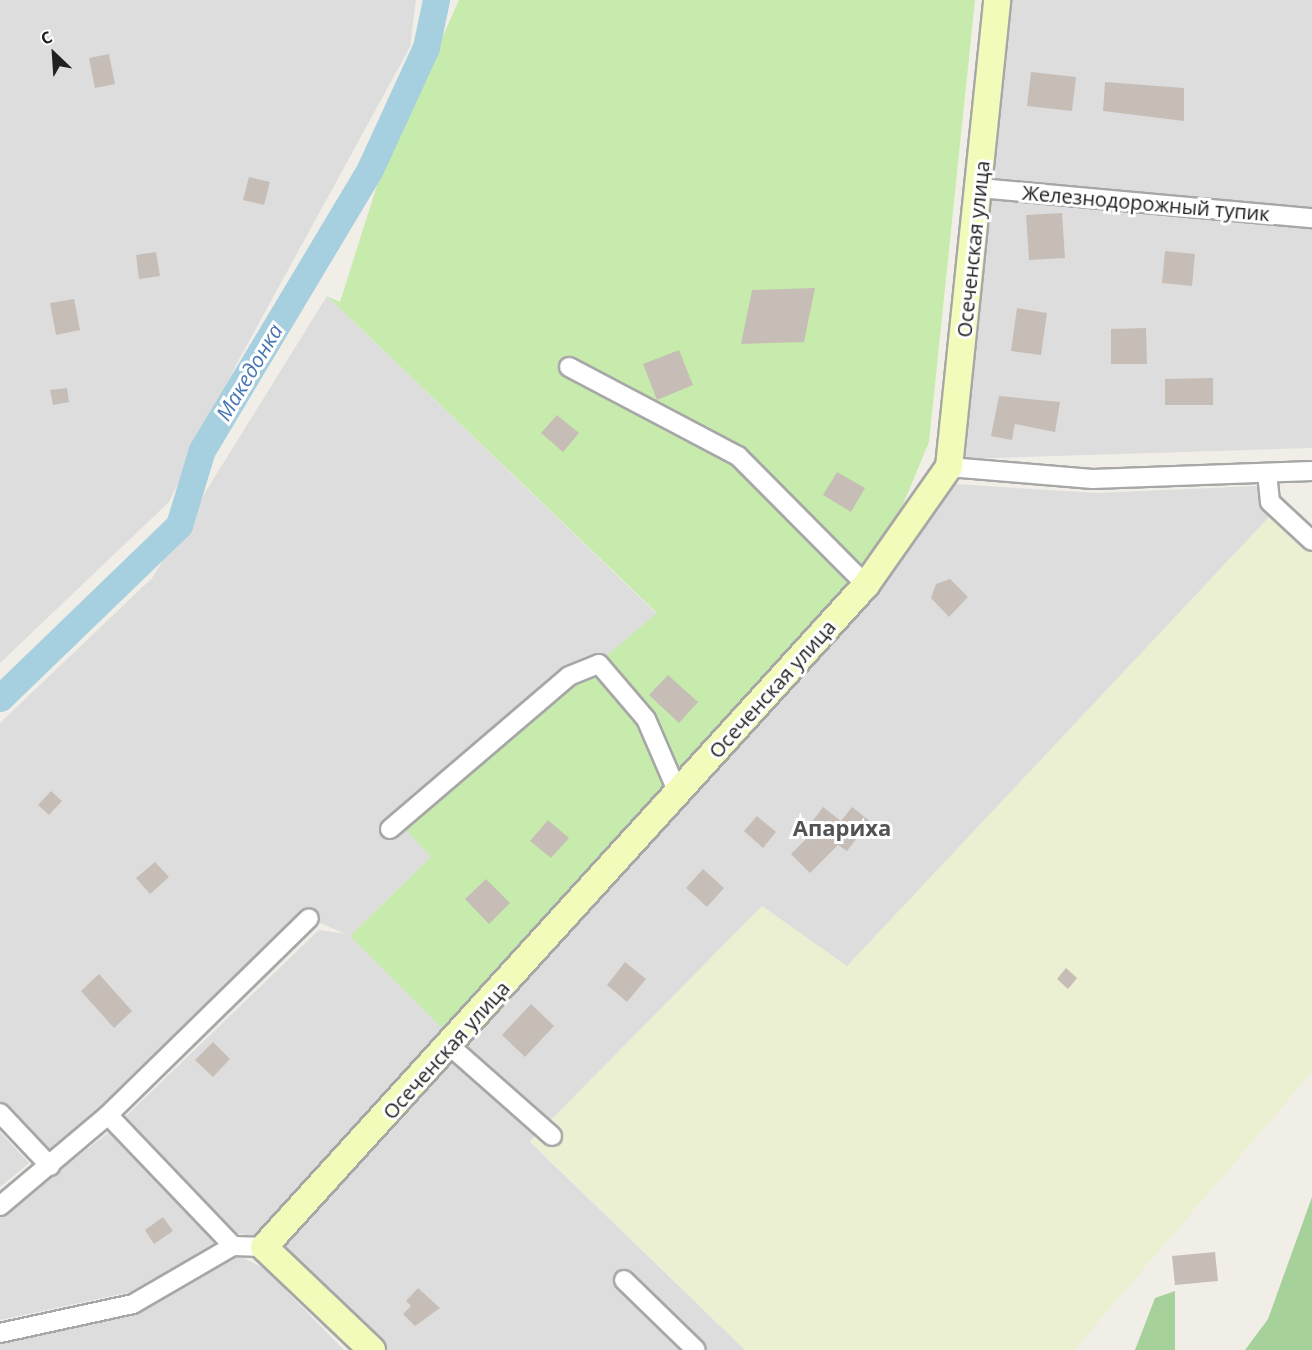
<!DOCTYPE html>
<meta charset="utf-8">
<style>
body{margin:0}
#map{position:relative;width:1312px;height:1350px;overflow:hidden;background:#f1eee7;font-family:"Open Sans",sans-serif}
div>[style]{position:absolute}
.residential>*{inset:0;background:#dedddd}
.farmland>*{inset:0;background:#ebf0d2}
.grass>*{inset:0;background:#c7ebac}
.forest>*{inset:0;background:#a7d19b}
.river>*{height:27px;margin:-13.5px;padding:0 13.5px;transform-origin:13.5px;border-radius:13.5px;background:#a6cfdf}
.building>*{inset:0;background:#c6beb6}
.roads{filter:drop-shadow(2px 0 #a7a7a7) drop-shadow(-2px 0 #a7a7a7) drop-shadow(0 2px #a7a7a7) drop-shadow(0 -2px #a7a7a7)}
.street>*{height:18px;margin:-9px;padding:0 9px;transform-origin:9px;border-radius:9px;background:#fff}
.secondary>*{height:26px;margin:-13px;padding:0 13px;transform-origin:13px;border-radius:13px;background:#f3fbbb}
span{translate:-50% -50%;white-space:nowrap;text-align:center;line-height:1.15;-webkit-text-stroke:6px #fff;paint-order:stroke}
.street-label{font-size:20px;color:#202020}
.water-label{font-size:21px;color:#4a77b3;font-style:italic}
.quarter-label{font-size:22px;color:#535353;font-weight:700}
.north{position:absolute;left:24px;top:24px;width:60px;height:60px;-webkit-text-stroke:4px #fff;paint-order:stroke;rotate:335deg;font-size:16px;font-weight:700;line-height:24px;text-align:center;color:#202020}
.north::after{content:'';display:block;margin:auto;width:21px;height:27px;background:#202020;clip-path:polygon(50% 0,100% 100%,50% 72%,0 100%)}
</style>
<div id="map">
<div class="residential">
<div style="clip-path:polygon(0 0,416px 0,410px 47px,236px 365px,169px 502px,0 663px)"></div>
<div style="clip-path:polygon(1005px 0,1312px 0,1312px 448px,962px 459px)"></div>
<div style="clip-path:polygon(327px 296px,657px 614px,405px 828px,431px 857px,350px 936px,450px 1036px,257px 1236px,232px 1233px,123px 1119px,319px 930px,346px 934px,308px 918px,49px 1157px,0 1102px,0 723px,152px 578px)"></div>
<div style="clip-path:polygon(955px 484px,1096px 493px,1256px 486px,1271px 515px,847px 967px,530px 1142px,745px 1350px,387px 1350px,281px 1244px,878px 593px)"></div>
<div style="clip-path:polygon(113px 1129px,220px 1242px,135px 1291px,0 1320px,0 1216px)"></div>
<div style="clip-path:polygon(0 1132px,29px 1163px,0 1187px)"></div>
<div style="clip-path:polygon(237px 1255px,264px 1268px,344px 1350px,0 1350px,0 1342px,133px 1313px)"></div>
</div>
<div class="farmland">
<div style="clip-path:polygon(1271px 515px,1312px 547px,1312px 1072px,1074px 1350px,745px 1350px,530px 1141px,762px 906px,847px 966px)"></div>
</div>
<div class="grass">
<div style="clip-path:polygon(459px 0,975px 0,929px 442px,902px 507px,846px 588px,450px 1036px,350px 936px,431px 857px,404px 828px,657px 613px,327px 296px,340px 302px,379px 179px)"></div>
</div>
<div class="forest">
<div style="clip-path:polygon(1312px 1197px,1312px 1350px,1245px 1350px,1268px 1319px)"></div>
<div style="clip-path:polygon(1175px 1291px,1175px 1350px,1135px 1350px,1155px 1298px)"></div>
</div>
<div class="river">
<div style="left:0;top:698px;width:249px;rotate:-44deg"></div>
<div style="left:179px;top:525px;width:78px;rotate:-73deg"></div>
<div style="left:202px;top:450px;width:327px;rotate:-59.1deg"></div>
<div style="left:370px;top:169px;width:134px;rotate:-65.3deg"></div>
<div style="left:426px;top:47px;width:48px;rotate:-78deg"></div>
</div>
<div class="building">
<div style="clip-path:polygon(109px 54px,115px 84px,95px 88px,89px 58px)"></div>
<div style="clip-path:polygon(1031px 72px,1076px 77px,1072px 111px,1027px 106px)"></div>
<div style="clip-path:polygon(1105px 82px,1184px 88px,1184px 121px,1103px 111px)"></div>
<div style="clip-path:polygon(249px 177px,270px 182px,264px 205px,243px 200px)"></div>
<div style="clip-path:polygon(1062px 213px,1065px 258px,1029px 260px,1026px 215px)"></div>
<div style="clip-path:polygon(1165px 251px,1195px 254px,1192px 286px,1162px 283px)"></div>
<div style="clip-path:polygon(156px 252px,160px 276px,139px 279px,136px 255px)"></div>
<div style="clip-path:polygon(815px 288px,804px 342px,741px 344px,752px 290px)"></div>
<div style="clip-path:polygon(74px 299px,80px 330px,56px 335px,50px 303px)"></div>
<div style="clip-path:polygon(1017px 308px,1047px 313px,1041px 355px,1011px 351px)"></div>
<div style="clip-path:polygon(1146px 328px,1147px 364px,1111px 364px,1111px 329px)"></div>
<div style="clip-path:polygon(679px 350px,693px 385px,657px 400px,643px 364px)"></div>
<div style="clip-path:polygon(1213px 378px,1213px 405px,1165px 405px,1165px 379px)"></div>
<div style="clip-path:polygon(67px 388px,69px 402px,53px 405px,50px 390px)"></div>
<div style="clip-path:polygon(999px 396px,1060px 402px,1055px 432px,1015px 424px,1012px 440px,991px 436px)"></div>
<div style="clip-path:polygon(557px 415px,579px 433px,563px 452px,541px 433px)"></div>
<div style="clip-path:polygon(837px 472px,865px 488px,851px 512px,823px 495px)"></div>
<div style="clip-path:polygon(950px 579px,968px 597px,949px 617px,931px 598px,936px 584px)"></div>
<div style="clip-path:polygon(668px 675px,698px 702px,679px 723px,649px 695px)"></div>
<div style="clip-path:polygon(51px 791px,62px 801px,49px 815px,38px 805px)"></div>
<div style="clip-path:polygon(823px 807px,841px 821px,852px 807px,870px 821px,847px 851px,838px 845px,810px 873px,791px 854px,817px 828px,811px 823px)"></div>
<div style="clip-path:polygon(757px 816px,776px 832px,763px 848px,744px 831px)"></div>
<div style="clip-path:polygon(548px 820px,569px 838px,551px 858px,530px 841px)"></div>
<div style="clip-path:polygon(155px 862px,169px 877px,150px 894px,136px 878px)"></div>
<div style="clip-path:polygon(703px 869px,724px 888px,707px 907px,686px 888px)"></div>
<div style="clip-path:polygon(486px 879px,510px 903px,489px 924px,465px 899px)"></div>
<div style="clip-path:polygon(625px 962px,646px 979px,627px 1002px,607px 985px)"></div>
<div style="clip-path:polygon(1066px 968px,1077px 978px,1068px 989px,1057px 979px)"></div>
<div style="clip-path:polygon(99px 974px,132px 1011px,114px 1028px,81px 991px)"></div>
<div style="clip-path:polygon(531px 1004px,554px 1026px,525px 1057px,502px 1035px)"></div>
<div style="clip-path:polygon(213px 1042px,230px 1059px,213px 1077px,195px 1060px)"></div>
<div style="clip-path:polygon(163px 1217px,173px 1231px,154px 1244px,145px 1230px)"></div>
<div style="clip-path:polygon(1215px 1252px,1218px 1281px,1175px 1285px,1172px 1256px)"></div>
<div style="clip-path:polygon(418px 1288px,440px 1308px,415px 1326px,403px 1314px,411px 1306px,406px 1301px)"></div>
</div>
<div class="roads">
<div class="street">
<div style="left:980px;top:188px;width:333px;rotate:5.2deg"></div>
<div style="left:569px;top:367px;width:191px;rotate:27.8deg"></div>
<div style="left:738px;top:456px;width:182px;rotate:45.2deg"></div>
<div style="left:949px;top:467px;width:144px;rotate:4.8deg"></div>
<div style="left:1093px;top:479px;width:219px;rotate:-2.1deg"></div>
<div style="left:1267px;top:473px;width:29px;rotate:84deg"></div>
<div style="left:1270px;top:502px;width:57px;rotate:42.9deg"></div>
<div style="left:390px;top:829px;width:235px;rotate:-40.5deg"></div>
<div style="left:569px;top:676px;width:32px;rotate:-22deg"></div>
<div style="left:599px;top:664px;width:72px;rotate:49.5deg"></div>
<div style="left:646px;top:719px;width:81px;rotate:66.6deg"></div>
<div style="left:450px;top:1046px;width:136px;rotate:41.4deg"></div>
<div style="left:0;top:1113px;width:73px;rotate:46.7deg"></div>
<div style="left:108px;top:1115px;width:181px;rotate:46.3deg"></div>
<div style="left:0;top:1206px;width:141px;rotate:-40.1deg"></div>
<div style="left:108px;top:1115px;width:281px;rotate:-44.4deg"></div>
<div style="left:624px;top:1280px;width:100px;rotate:44.2deg"></div>
<div style="left:0;top:1333px;width:136px;rotate:-12.3deg"></div>
<div style="left:133px;top:1304px;width:116px;rotate:-30.1deg"></div>
<div style="left:233px;top:1246px;width:31px;rotate:2deg"></div>
</div>
<div class="secondary">
<div style="left:372px;top:1350px;width:149px;rotate:-136.4deg"></div>
<div style="left:264px;top:1247px;width:895px;rotate:-47.72deg"></div>
<div style="left:866px;top:585px;width:144px;rotate:-54.9deg"></div>
<div style="left:949px;top:467px;width:469px;rotate:-84.1deg"></div>
</div>
</div>
<div class="street-label">
<span style="left:1146px;top:203px;rotate:5deg">Железнодорожный тупик</span>
<span style="left:973px;top:249px;rotate:-84deg">Осеченская улица</span>
<span style="left:772px;top:689px;rotate:-48deg">Осеченская улица</span>
<span style="left:446px;top:1050px;rotate:-48deg">Осеченская улица</span>
</div>
<div class="water-label">
<span style="left:249px;top:372px;rotate:-59deg">Македонка</span>
</div>
<div class="quarter-label">
<span style="left:842px;top:828px">Апариха</span>
</div>
<div class="north">С</div>
</div>
